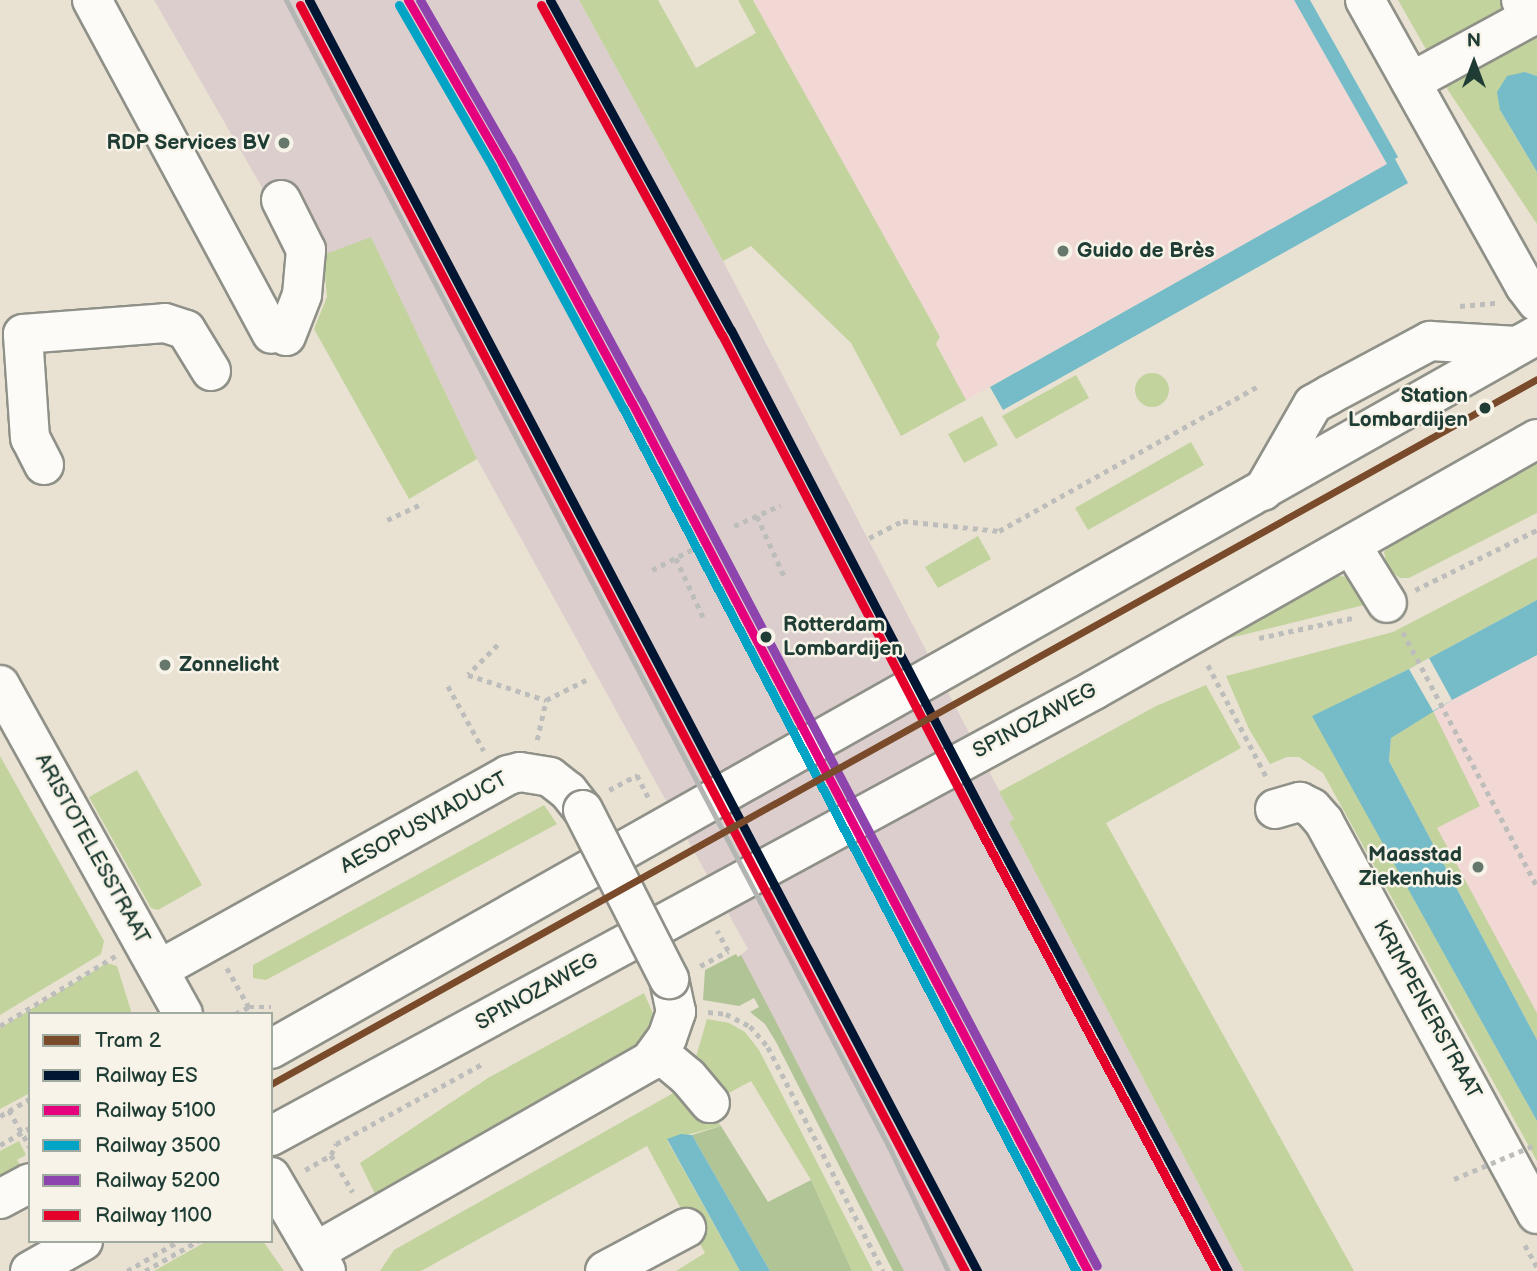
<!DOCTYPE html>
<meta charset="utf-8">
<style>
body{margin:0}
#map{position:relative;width:1537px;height:1271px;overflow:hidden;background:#e9e2d3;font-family:"Balsamiq Sans",sans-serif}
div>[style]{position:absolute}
.built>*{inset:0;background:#f1d8d4}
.industrial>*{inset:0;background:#dccecd}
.green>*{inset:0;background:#c2d39d}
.round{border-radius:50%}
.forest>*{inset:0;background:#b0c495}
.water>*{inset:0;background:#76bcc8}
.pier>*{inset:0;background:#e9e2d3}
.path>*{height:4.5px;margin-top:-2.25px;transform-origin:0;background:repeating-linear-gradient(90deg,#bdbebb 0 5px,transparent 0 10px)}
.roads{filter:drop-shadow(2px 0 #8f9188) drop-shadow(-2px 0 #8f9188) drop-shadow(0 2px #8f9188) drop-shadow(0 -2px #8f9188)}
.minor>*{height:38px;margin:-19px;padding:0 19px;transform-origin:19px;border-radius:19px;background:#fcfbf8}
.major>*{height:38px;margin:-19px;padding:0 19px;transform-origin:19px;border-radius:19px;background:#fcfbf8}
.rail>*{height:5px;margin:-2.5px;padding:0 2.5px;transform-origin:2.5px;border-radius:2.5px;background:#b3b5b2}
.path-bridge>*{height:4.5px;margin-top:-2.25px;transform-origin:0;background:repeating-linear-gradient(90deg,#bdbebb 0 5px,transparent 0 10px)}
.bridges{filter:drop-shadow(2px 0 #8f9188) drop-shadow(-2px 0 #8f9188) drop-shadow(0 2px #8f9188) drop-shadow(0 -2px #8f9188)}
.minor-bridge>*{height:38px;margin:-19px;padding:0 19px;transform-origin:19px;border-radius:19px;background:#fcfbf8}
.rail-1>*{height:9px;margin:-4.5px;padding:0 4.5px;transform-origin:4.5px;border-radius:4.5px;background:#011633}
.rail-2>*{height:9px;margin:-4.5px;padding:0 4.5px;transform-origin:4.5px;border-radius:4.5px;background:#e5007d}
.rail-3>*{height:9px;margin:-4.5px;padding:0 4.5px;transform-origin:4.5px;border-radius:4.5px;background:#02a4c6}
.rail-4>*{height:9px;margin:-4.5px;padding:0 4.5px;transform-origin:4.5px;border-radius:4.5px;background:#8e44ad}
.rail-5>*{height:9px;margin:-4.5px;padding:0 4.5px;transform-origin:4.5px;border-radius:4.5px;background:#e4002b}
.tram-1>*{height:7px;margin:-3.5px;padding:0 3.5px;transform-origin:3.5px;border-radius:3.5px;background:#7a4b2a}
.dots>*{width:19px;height:19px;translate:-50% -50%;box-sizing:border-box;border:4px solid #f7f3e8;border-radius:50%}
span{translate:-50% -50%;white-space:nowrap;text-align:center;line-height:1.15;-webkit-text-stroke:5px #f7f3e8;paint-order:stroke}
.poi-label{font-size:21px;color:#1f3d34;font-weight:700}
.right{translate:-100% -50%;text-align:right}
.left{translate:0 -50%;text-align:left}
.stop-label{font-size:21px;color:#1f3d34;font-weight:700}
.street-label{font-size:21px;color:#1f3d34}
.legend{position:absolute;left:28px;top:1012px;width:245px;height:231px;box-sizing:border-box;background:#f7f3e8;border:2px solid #a1aaa0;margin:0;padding:9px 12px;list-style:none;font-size:21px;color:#1f3d34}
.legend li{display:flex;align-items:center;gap:14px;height:35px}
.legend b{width:35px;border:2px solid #a1aaa0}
.north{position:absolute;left:1439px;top:28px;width:70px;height:70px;-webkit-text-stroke:5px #f7f3e8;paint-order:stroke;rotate:0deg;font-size:19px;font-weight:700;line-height:28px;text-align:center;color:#1f3d34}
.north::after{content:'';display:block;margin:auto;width:24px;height:32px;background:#1f3d34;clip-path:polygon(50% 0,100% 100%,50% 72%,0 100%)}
</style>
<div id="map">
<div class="built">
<div style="clip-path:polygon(753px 0,1294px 0,1387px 164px,966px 400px,936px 344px,940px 337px)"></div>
<div style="clip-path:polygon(1537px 635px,1537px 1086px,1352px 732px)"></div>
</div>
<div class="industrial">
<div style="clip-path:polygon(154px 0,579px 0,723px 261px,1014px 819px,1009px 822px,1244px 1271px,895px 1271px,738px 957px,748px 949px,477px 459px,371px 238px,305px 262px)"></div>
</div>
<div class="green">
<div style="clip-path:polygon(579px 0,658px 0,696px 68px,756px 33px,738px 0,753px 0,940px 337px,936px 344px,966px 400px,901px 436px,851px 343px,751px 246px,723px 261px)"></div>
<div style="clip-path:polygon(1398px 0,1504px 0,1507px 14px,1442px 50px,1427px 51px)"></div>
<div style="clip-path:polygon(1537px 30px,1537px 76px,1525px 72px,1500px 110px,1537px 172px,1537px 224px,1444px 84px)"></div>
<div style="clip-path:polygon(371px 237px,477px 459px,409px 499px,314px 329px,327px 297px,323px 255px)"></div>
<div class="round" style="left:1135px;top:373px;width:34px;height:34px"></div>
<div style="clip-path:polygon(1076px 375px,1089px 398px,1016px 439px,1002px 416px)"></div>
<div style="clip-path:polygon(982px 416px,998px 445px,964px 463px,948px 434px)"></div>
<div style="clip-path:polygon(1191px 442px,1204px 465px,1088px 530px,1075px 508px)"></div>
<div style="clip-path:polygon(1537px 459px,1537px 513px,1409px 578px,1400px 578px,1388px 569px,1384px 552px,1390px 544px)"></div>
<div style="clip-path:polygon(978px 536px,991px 559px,938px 588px,925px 567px)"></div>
<div style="clip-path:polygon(1537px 557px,1537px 600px,1409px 669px,1313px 716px,1537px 1121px,1537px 1161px,1323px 773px,1299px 757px,1287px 757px,1270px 764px,1249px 729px,1226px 676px,1393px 632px)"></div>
<div style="clip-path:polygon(1338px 576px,1351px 577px,1368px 604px,1218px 641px)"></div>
<div style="clip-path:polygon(1206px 685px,1241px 748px,1106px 823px,1354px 1271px,1244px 1271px,1009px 822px,1014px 819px,999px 792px,1156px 706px)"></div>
<div style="clip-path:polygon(1433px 711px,1480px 806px,1437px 828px,1537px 1013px,1537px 1040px,1389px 761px,1391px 738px)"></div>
<div style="clip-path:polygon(0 756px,104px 941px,101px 954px,0 1015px)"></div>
<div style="clip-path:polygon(137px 770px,202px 885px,158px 910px,151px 908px,89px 797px)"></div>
<div style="clip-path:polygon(544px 805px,557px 824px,266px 980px,253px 978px,253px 965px)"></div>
<div style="clip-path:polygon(107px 963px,117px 966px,132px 1014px,30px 1014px,30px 1093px,0 1109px,0 1028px)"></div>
<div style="clip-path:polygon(644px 993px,656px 1020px,639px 1049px,376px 1196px,360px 1163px,488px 1078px)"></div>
<div style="clip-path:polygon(707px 1019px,729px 1023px,745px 1032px,759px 1050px,873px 1271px,852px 1271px,811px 1180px,751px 1081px,716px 1100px,695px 1060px)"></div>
<div style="clip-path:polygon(684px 1087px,694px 1091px,721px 1126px,667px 1140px,740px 1271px,676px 1271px,705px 1253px,647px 1146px,421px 1271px,380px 1271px,394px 1250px)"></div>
<div style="clip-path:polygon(19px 1141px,26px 1155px,17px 1160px,23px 1169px,0 1182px,0 1151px)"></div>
<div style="clip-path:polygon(207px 1241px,263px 1241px,284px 1271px,154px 1271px)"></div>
</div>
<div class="forest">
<div style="clip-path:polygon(736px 954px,738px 957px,741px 955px,771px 1012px,904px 1271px,893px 1271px,776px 1042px,765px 1024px,750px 1012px,759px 1007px,754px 998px,739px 1006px,703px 1000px,705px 970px)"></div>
<div style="clip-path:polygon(721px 1126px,768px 1202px,811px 1180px,852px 1271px,770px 1271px,692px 1135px)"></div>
</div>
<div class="water">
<div style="clip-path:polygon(1294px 0,1310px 0,1398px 157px,1395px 159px,1408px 183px,1003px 410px,990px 387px,1387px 164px)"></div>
<div style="clip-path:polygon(1525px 72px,1537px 76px,1537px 172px,1500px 110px,1497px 92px,1507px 76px)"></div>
<div style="clip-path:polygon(1537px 600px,1537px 655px,1452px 700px,1391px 738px,1389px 761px,1537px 1040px,1537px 1121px,1312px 716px,1409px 669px)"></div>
<div style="clip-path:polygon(681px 1134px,692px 1135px,770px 1271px,740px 1271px,667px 1139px)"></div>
</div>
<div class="pier">
<div style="clip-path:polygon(1429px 658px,1452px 700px,1433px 711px,1409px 669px)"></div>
</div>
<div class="path">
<div style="left:1460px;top:306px;width:37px;rotate:-5deg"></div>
<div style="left:757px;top:516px;width:70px;rotate:65.6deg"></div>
<div style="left:387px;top:520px;width:40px;rotate:-25deg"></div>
<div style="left:734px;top:526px;width:51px;rotate:-24.1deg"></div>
<div style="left:869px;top:538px;width:38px;rotate:-27deg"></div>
<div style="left:903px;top:521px;width:97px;rotate:5.9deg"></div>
<div style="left:999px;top:531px;width:295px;rotate:-29.2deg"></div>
<div style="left:676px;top:558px;width:69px;rotate:65.3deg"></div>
<div style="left:652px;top:570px;width:53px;rotate:-27.1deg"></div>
<div style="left:1415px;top:590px;width:136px;rotate:-26.2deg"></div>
<div style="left:1403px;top:632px;width:287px;rotate:62.2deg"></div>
<div style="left:1259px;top:638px;width:100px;rotate:-12.1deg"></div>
<div style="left:498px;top:645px;width:42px;rotate:135deg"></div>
<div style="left:468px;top:675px;width:82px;rotate:17.8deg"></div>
<div style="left:1208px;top:665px;width:127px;rotate:62.4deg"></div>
<div style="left:448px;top:686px;width:74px;rotate:61deg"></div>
<div style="left:537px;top:740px;width:41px;rotate:-77.3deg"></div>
<div style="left:546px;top:700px;width:49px;rotate:-26.6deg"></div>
<div style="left:609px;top:790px;width:32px;rotate:-28deg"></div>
<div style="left:637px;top:775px;width:25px;rotate:63deg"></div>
<div style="left:700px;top:966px;width:32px;rotate:-28deg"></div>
<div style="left:728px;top:951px;width:23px;rotate:-119deg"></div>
<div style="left:227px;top:968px;width:45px;rotate:60.6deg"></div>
<div style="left:708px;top:1012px;width:18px;rotate:6deg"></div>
<div style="left:726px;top:1014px;width:27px;rotate:27deg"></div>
<div style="left:750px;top:1026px;width:28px;rotate:49deg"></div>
<div style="left:768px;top:1047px;width:252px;rotate:62.8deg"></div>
<div style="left:235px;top:1014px;width:16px;rotate:-27deg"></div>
<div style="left:249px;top:1007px;width:22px"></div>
<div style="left:0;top:1026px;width:135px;rotate:-31.3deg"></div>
<div style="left:9px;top:1110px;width:43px;rotate:60.4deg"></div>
<div style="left:0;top:1116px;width:34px;rotate:-30deg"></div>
<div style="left:0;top:1145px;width:34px;rotate:-30deg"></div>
<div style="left:331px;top:1155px;width:43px;rotate:59.3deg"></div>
<div style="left:305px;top:1170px;width:30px;rotate:-30deg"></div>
<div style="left:331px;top:1155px;width:12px;rotate:-66deg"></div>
<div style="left:336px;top:1144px;width:166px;rotate:-28.7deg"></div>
<div style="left:1525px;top:1245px;width:25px;rotate:61deg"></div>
<div style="left:127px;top:1271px;width:60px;rotate:-30deg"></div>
<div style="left:145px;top:1271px;width:61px;rotate:-29.5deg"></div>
</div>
<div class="roads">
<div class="minor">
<div style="left:92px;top:0;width:379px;rotate:61.7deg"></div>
<div style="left:1365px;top:0;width:328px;rotate:60.8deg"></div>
<div style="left:1525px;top:286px;width:20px;rotate:53deg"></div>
<div style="left:1411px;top:82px;width:136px;rotate:-28.6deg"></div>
<div style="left:1530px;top:17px;width:19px;rotate:-118deg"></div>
<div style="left:281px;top:200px;width:56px;rotate:63.4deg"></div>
<div style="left:306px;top:250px;width:45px;rotate:95.1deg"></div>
<div style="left:302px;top:295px;width:44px;rotate:111.3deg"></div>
<div style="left:44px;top:465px;width:30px;rotate:-117deg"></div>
<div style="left:30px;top:438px;width:104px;rotate:-93.9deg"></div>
<div style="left:23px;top:334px;width:142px;rotate:-4.4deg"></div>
<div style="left:165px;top:323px;width:22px;rotate:18deg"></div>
<div style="left:186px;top:330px;width:48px;rotate:58.6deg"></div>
<div style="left:1263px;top:491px;width:100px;rotate:-60.1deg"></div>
<div style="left:1313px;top:404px;width:18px;rotate:-29deg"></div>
<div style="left:1329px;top:395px;width:115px;rotate:-28.1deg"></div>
<div style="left:1430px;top:341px;width:87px;rotate:3.3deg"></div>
<div style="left:1351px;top:545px;width:68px;rotate:58.2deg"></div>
<div style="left:0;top:685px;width:376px;rotate:60.9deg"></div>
<div style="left:1275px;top:809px;width:26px;rotate:-16deg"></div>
<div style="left:1300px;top:802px;width:13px;rotate:27deg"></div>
<div style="left:1312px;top:808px;width:18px;rotate:49deg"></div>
<div style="left:1324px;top:822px;width:446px;rotate:61.5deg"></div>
<div style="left:160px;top:969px;width:398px;rotate:-29.1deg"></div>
<div style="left:508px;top:775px;width:12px;rotate:-14deg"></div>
<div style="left:520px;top:772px;width:30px;rotate:9deg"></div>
<div style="left:550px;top:777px;width:23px;rotate:38deg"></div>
<div style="left:568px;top:791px;width:24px;rotate:52deg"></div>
<div style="left:658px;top:1052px;width:39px;rotate:40deg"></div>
<div style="left:688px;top:1077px;width:34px;rotate:50deg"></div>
<div style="left:271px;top:1177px;width:109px;rotate:59.7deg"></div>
<div style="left:315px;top:1252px;width:386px;rotate:-29.7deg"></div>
<div style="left:650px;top:1061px;width:29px;rotate:-54deg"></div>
<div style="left:667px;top:1038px;width:28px;rotate:-71deg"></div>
<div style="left:676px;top:1012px;width:34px;rotate:-102deg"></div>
<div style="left:605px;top:1271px;width:92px;rotate:-28deg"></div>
</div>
<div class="major">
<div style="left:271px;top:1049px;width:1453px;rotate:-29.42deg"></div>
<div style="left:271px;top:1136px;width:936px;rotate:-28.45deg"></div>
<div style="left:1094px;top:690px;width:509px;rotate:-29.54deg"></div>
<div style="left:0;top:1199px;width:34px;rotate:-28deg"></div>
<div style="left:30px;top:1271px;width:61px;rotate:-29.5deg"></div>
</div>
</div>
<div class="rail">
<div style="left:286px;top:0;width:1296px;rotate:62.27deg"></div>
<div style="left:889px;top:1147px;width:137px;rotate:64.6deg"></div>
</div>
<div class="path-bridge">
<div style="left:1454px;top:1179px;width:90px;rotate:-22.9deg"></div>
</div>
<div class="bridges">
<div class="minor-bridge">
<div style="left:583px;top:810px;width:190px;rotate:63deg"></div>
</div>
</div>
<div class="rail-1">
<div style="left:309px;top:0;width:1436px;rotate:62.27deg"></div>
<div style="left:550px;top:0;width:376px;rotate:61.3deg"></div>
<div style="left:731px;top:330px;width:554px;rotate:62.46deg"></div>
<div style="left:987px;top:821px;width:510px;rotate:61.83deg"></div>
</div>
<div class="rail-2">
<div style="left:408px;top:0;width:188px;rotate:60deg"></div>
<div style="left:502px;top:163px;width:273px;rotate:61.6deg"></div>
<div style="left:632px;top:403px;width:980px;rotate:62.29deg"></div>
</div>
<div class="rail-3">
<div style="left:399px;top:5px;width:188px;rotate:60deg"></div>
<div style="left:493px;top:168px;width:273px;rotate:61.6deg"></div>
<div style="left:623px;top:408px;width:975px;rotate:62.3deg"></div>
</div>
<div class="rail-4">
<div style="left:420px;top:0;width:182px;rotate:60.1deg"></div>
<div style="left:511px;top:158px;width:273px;rotate:61.6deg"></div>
<div style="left:641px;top:398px;width:980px;rotate:62.29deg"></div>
</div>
<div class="rail-5">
<div style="left:300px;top:5px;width:1430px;rotate:62.29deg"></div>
<div style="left:541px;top:5px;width:376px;rotate:61.3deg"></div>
<div style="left:722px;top:335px;width:554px;rotate:62.46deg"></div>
<div style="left:978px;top:826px;width:505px;rotate:61.86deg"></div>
</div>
<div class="tram-1">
<div style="left:271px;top:1084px;width:1449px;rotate:-29.11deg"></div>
</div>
<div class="dots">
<div style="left:284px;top:143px;background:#66776c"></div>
<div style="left:1063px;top:251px;background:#66776c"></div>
<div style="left:1485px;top:408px;background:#1f3d34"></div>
<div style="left:766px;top:637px;background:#1f3d34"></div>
<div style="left:165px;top:665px;background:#66776c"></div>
<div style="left:1478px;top:867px;background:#66776c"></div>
</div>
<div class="poi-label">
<span class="right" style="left:270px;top:143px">RDP Services BV</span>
<span class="left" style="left:1077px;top:251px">Guido de Brès</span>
<span class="left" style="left:179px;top:665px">Zonnelicht</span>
<span class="right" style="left:1462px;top:867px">Maasstad<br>Ziekenhuis</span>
</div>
<div class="stop-label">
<span class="right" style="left:1468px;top:408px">Station<br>Lombardijen</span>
<span class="left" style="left:783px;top:637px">Rotterdam<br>Lombardijen</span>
</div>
<div class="street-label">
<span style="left:1035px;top:721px;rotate:-28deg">SPINOZAWEG</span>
<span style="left:424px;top:823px;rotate:-29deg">AESOPUSVIADUCT</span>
<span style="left:92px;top:849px;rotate:61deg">ARISTOTELESSTRAAT</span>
<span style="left:537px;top:992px;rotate:-29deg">SPINOZAWEG</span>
<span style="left:1427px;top:1010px;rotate:61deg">KRIMPENERSTRAAT</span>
</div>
<ul class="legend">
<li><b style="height:9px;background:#7a4b2a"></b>Tram 2</li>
<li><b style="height:9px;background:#011633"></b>Railway ES</li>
<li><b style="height:9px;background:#e5007d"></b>Railway 5100</li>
<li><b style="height:9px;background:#02a4c6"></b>Railway 3500</li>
<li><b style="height:9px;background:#8e44ad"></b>Railway 5200</li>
<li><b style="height:9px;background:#e4002b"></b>Railway 1100</li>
</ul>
<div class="north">N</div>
</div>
